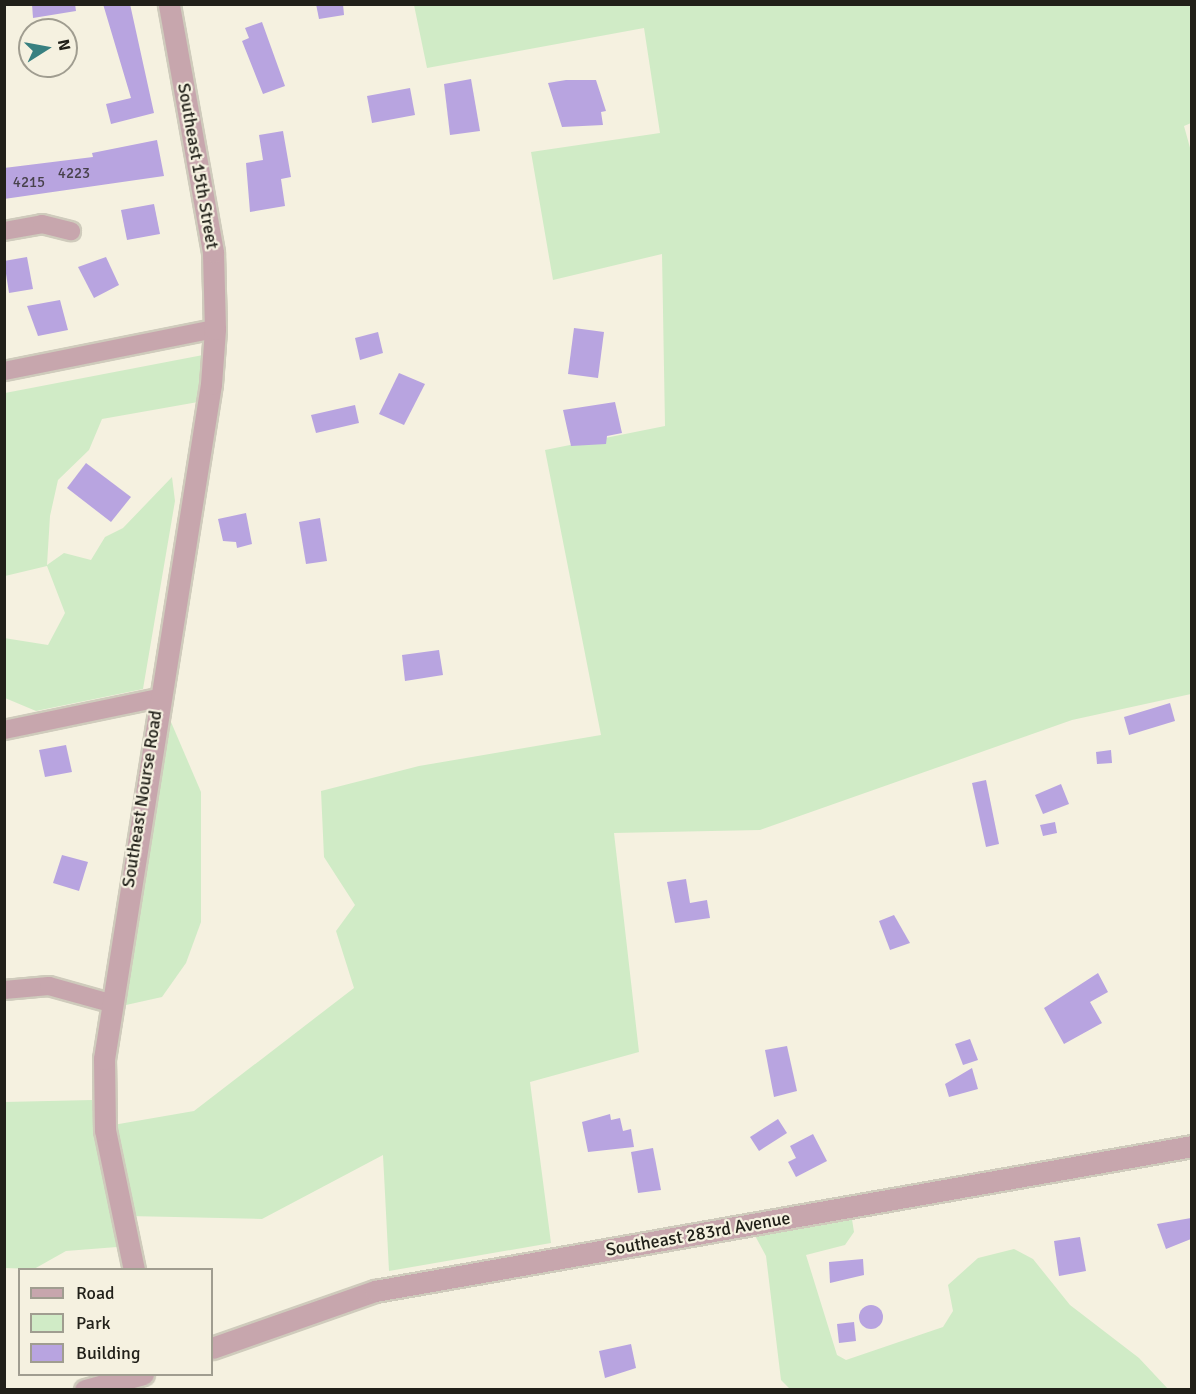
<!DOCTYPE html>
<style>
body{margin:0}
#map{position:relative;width:1196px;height:1394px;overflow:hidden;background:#f5f1e0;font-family:Signika,sans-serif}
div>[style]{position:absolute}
.green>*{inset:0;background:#d0ebc6}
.building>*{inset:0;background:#b8a4e0}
.round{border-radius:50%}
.roads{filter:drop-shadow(2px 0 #cfcbbc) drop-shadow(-2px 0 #cfcbbc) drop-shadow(0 2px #cfcbbc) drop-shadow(0 -2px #cfcbbc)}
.minor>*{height:18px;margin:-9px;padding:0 9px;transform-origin:9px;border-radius:9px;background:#c7a6ad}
.tertiary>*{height:21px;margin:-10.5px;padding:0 10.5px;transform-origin:10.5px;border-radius:10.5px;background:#c7a6ad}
span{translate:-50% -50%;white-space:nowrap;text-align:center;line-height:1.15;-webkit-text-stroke:4.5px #f5f1e0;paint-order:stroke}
.number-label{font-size:15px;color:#47414b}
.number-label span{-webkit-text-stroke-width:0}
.street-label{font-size:18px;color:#212019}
.frame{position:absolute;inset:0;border:6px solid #212019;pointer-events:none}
.legend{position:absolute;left:18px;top:1268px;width:195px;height:108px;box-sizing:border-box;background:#f5f1e0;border:2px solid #a09d90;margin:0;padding:8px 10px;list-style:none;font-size:18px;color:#212019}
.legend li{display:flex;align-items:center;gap:12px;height:30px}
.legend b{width:30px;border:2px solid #a09d90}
.north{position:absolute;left:18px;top:18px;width:60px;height:60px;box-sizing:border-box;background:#f5f1e0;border:2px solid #a09d90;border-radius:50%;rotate:79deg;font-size:16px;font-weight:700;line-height:24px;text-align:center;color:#212019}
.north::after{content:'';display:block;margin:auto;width:21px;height:27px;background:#388080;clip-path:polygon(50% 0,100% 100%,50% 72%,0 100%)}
</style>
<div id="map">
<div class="green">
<div style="clip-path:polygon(414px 5px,1191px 5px,1191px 123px,1184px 126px,1192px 155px,1191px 694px,1072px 720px,760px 830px,614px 833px,639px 1052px,530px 1082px,551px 1243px,389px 1271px,383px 1155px,262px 1219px,128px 1216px,113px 1125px,194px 1111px,354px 988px,336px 931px,355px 905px,324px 857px,321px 791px,419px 766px,601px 735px,545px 450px,665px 426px,662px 254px,553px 280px,531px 152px,660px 133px,644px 28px,427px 68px)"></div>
<div style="clip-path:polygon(203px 355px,198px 402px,102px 419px,89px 450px,58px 480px,50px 516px,47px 565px,64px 553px,91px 560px,105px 537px,123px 528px,172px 477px,175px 501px,143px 689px,36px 711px,5px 698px,4px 638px,48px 645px,65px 613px,47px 566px,5px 576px,5px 393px)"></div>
<div style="clip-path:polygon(165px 708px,201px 792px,201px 922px,186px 963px,162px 997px,117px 1007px)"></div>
<div style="clip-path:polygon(92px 1100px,117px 1247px,66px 1251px,34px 1269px,5px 1268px,5px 1102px)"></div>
<div style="clip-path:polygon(851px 1213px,854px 1232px,845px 1245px,806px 1255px,837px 1355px,846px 1360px,943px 1327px,953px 1311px,948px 1285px,978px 1258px,1014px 1249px,1033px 1259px,1070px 1305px,1139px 1358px,1168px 1389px,790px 1389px,781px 1380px,766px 1256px,753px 1232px)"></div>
</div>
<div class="building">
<div style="clip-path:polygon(32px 4px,75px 4px,76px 11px,33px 18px)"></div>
<div style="clip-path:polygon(103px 4px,130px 4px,154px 113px,111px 124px,106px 104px,131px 98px)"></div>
<div style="clip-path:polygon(316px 4px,343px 4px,344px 15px,319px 19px)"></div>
<div style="clip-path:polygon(262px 22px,285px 86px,263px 94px,242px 41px,249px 38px,245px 28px)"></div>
<div style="clip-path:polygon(471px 79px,480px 131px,450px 135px,444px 84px)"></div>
<div style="clip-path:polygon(566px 80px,596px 80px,606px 111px,601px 112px,603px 125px,562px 127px,548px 83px)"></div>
<div style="clip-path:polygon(410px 88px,415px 115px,372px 123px,367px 96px)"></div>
<div style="clip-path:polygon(283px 131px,291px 177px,281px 179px,285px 206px,250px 212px,246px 163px,263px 160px,259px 135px)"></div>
<div style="clip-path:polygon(157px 140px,164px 176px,4px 199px,4px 168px,93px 157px,92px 153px)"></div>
<div style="clip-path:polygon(154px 204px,160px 234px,127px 240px,121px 210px)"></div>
<div style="clip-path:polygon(27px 257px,33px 289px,9px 293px,4px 261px)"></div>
<div style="clip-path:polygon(106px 257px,119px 285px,94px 298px,78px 267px)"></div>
<div style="clip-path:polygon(60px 300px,68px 330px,38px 336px,27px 306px)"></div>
<div style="clip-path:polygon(574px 328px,604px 332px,598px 378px,568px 374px)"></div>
<div style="clip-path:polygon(378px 332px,383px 353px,360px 360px,355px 338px)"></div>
<div style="clip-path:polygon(399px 373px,425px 384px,404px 425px,379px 414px)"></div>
<div style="clip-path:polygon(615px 402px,622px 433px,607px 436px,606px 444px,571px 446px,563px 410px)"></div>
<div style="clip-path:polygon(355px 405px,359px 423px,316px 433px,311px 415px)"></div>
<div style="clip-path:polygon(86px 463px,131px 497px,111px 522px,67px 488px)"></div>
<div style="clip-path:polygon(246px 513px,252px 544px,237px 548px,236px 542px,223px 541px,218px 519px)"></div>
<div style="clip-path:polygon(320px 518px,327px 561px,306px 564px,299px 522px)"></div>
<div style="clip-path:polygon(439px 650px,443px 675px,405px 681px,402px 655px)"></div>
<div style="clip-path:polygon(1170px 703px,1175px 721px,1129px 735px,1124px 717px)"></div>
<div style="clip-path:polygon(66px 745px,72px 772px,45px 777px,39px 750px)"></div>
<div style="clip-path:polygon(1111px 750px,1112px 763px,1097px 764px,1096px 752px)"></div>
<div style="clip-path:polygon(986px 780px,999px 844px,986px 847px,972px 783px)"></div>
<div style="clip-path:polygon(1061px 784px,1069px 804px,1043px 814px,1035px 795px)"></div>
<div style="clip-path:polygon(1055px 822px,1057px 833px,1043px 836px,1040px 825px)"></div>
<div style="clip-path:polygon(62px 855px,88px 862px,79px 891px,53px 883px)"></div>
<div style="clip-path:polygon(686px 879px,690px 903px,707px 900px,710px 918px,675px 923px,667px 882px)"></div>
<div style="clip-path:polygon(894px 915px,910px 943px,890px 950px,879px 921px)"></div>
<div style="clip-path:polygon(1098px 973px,1108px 992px,1090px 1002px,1102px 1023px,1064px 1044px,1044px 1008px)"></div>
<div style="clip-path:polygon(970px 1039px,978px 1060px,963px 1065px,955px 1044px)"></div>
<div style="clip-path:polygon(787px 1046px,797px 1091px,774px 1097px,765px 1050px)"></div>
<div style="clip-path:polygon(972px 1068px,978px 1089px,949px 1097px,945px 1084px)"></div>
<div style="clip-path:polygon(610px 1114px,611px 1120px,620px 1118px,623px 1131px,631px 1129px,634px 1147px,588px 1152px,582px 1122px)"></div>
<div style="clip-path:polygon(778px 1119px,787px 1133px,759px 1151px,750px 1137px)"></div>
<div style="clip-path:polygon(813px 1134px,827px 1161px,796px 1177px,788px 1162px,796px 1158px,790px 1146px)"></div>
<div style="clip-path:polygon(653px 1148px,661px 1190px,638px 1193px,631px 1152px)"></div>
<div style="clip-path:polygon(1191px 1218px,1191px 1239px,1166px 1249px,1157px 1224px)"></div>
<div style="clip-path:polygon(1080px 1237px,1086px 1271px,1059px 1276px,1054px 1241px)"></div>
<div style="clip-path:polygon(863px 1259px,864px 1275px,830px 1283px,829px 1262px)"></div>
<div class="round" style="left:859px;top:1305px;width:24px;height:24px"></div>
<div style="clip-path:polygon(854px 1322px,856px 1341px,839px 1343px,837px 1324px)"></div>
<div style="clip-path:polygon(631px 1344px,636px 1368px,605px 1378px,599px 1351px)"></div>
</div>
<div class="roads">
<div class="minor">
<div style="left:4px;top:231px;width:39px;rotate:-10deg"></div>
<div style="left:42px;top:224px;width:30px;rotate:14deg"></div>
<div style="left:4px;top:371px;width:215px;rotate:-11.3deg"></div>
<div style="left:4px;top:730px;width:158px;rotate:-11.7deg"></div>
<div style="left:4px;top:990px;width:45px;rotate:-5.1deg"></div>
<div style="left:49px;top:986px;width:63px;rotate:15.6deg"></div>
</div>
<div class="tertiary">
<div style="left:134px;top:1270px;width:143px;rotate:-101.7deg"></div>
<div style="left:105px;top:1130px;width:71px;rotate:-90.8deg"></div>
<div style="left:104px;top:1059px;width:683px;rotate:-80.99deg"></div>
<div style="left:211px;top:384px;width:55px;rotate:-85.8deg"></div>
<div style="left:215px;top:329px;width:77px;rotate:-91.5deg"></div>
<div style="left:213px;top:252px;width:252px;rotate:-100.1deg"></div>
<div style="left:212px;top:1348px;width:173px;rotate:-19.3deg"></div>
<div style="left:375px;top:1291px;width:830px;rotate:-10.06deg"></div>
<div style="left:85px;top:1390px;width:60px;rotate:-15.4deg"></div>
</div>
</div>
<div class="number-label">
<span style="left:74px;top:174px">4223</span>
<span style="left:29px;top:183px">4215</span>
</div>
<div class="street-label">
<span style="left:198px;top:166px;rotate:80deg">Southeast 15th Street</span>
<span style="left:142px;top:799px;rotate:-81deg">Southeast Nourse Road</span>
<span style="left:698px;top:1234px;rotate:-10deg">Southeast 283rd Avenue</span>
</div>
<div class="frame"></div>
<ul class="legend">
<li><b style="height:8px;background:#c7a6ad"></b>Road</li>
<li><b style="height:16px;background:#d0ebc6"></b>Park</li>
<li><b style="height:16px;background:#b8a4e0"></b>Building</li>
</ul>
<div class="north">N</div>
</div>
